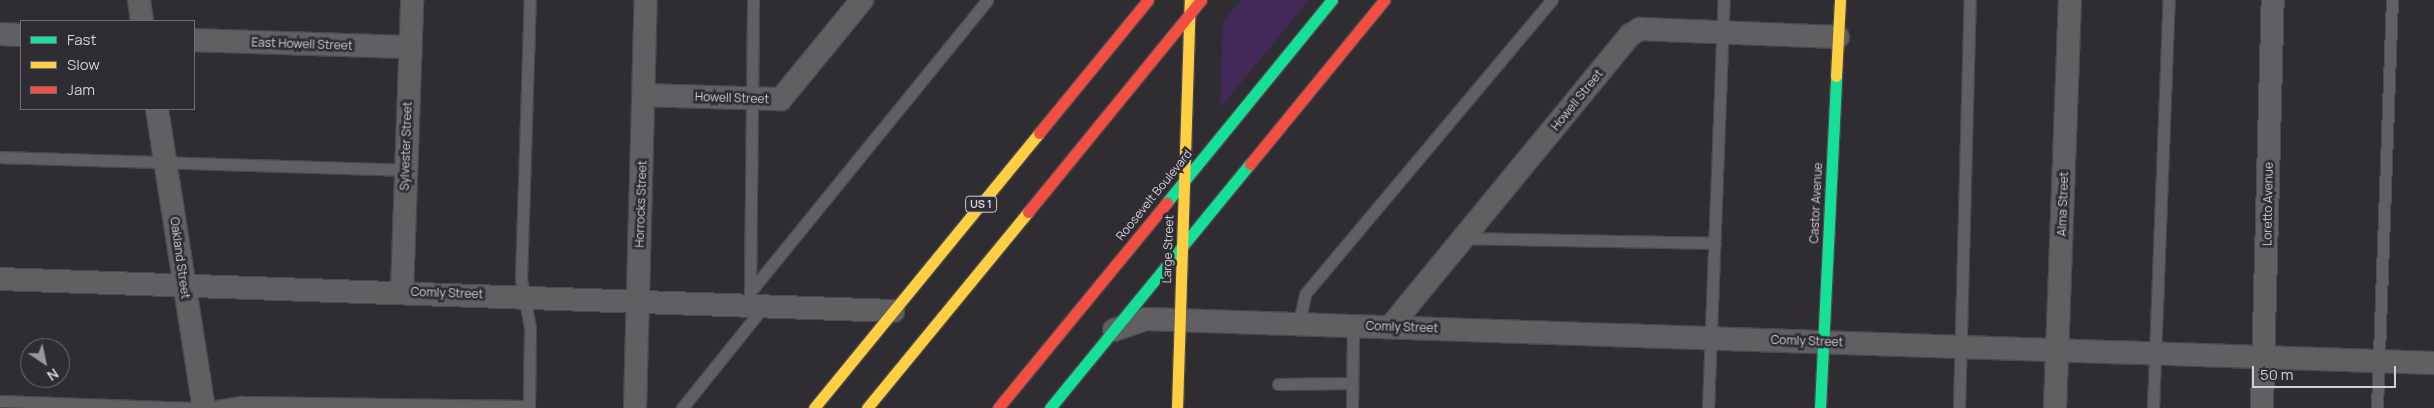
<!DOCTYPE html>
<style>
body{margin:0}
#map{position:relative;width:2434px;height:408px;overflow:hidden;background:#2f2d32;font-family:Manrope,sans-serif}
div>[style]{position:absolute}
.green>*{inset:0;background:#43295a}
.roads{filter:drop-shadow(1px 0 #4c4a4e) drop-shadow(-1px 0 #4c4a4e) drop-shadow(0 1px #4c4a4e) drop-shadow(0 -1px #4c4a4e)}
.lane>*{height:11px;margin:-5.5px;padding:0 5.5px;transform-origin:5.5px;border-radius:5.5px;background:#605f62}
.street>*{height:22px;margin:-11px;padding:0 11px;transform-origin:11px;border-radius:11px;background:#605f62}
.fast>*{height:11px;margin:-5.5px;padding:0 5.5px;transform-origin:5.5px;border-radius:5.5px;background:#16e098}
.slow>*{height:11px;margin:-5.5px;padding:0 5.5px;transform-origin:5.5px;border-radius:5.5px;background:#ffcf43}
.jam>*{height:11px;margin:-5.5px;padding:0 5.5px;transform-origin:5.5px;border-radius:5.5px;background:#f24e42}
span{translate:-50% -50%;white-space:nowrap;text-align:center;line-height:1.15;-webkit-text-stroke:5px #2f2c33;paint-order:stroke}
.shield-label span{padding:1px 4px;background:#2f2c33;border:1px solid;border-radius:4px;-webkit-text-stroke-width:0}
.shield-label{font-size:11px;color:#d2d0d5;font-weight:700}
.street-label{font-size:12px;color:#d2d0d5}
.legend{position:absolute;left:20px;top:20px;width:175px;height:90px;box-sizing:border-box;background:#2f2c33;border:1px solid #706e74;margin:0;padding:6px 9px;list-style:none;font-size:15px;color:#d2d0d5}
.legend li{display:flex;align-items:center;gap:10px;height:25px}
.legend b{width:25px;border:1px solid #706e74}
.north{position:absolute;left:20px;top:338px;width:50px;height:50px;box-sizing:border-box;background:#2f2c33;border:1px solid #706e74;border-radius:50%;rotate:146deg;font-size:14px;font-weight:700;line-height:20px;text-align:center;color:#d2d0d5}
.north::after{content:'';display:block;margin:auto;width:18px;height:22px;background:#99979c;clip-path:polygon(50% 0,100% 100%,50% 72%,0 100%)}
.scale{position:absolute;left:2252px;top:366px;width:144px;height:22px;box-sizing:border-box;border:2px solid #d2d0d5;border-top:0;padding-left:6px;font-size:15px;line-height:18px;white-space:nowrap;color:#d2d0d5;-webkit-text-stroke:4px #2f2c33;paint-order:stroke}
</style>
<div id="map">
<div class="green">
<div style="clip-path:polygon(1241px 0,1309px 0,1220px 108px,1223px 21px)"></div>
</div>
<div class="roads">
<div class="lane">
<div style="left:0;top:157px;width:405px;rotate:1.8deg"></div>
<div style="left:1465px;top:238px;width:250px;rotate:1.1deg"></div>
<div style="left:750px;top:292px;width:376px;rotate:-50.9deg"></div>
<div style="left:750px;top:293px;width:293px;rotate:-89.4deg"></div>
<div style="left:1299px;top:323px;width:30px;rotate:-78deg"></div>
<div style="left:1305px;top:294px;width:384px;rotate:-50deg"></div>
<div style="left:1278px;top:384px;width:74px;rotate:-0.8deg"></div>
<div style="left:0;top:401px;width:191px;rotate:2.1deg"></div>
<div style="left:206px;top:408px;width:36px;rotate:-10deg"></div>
<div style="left:241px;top:402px;width:288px;rotate:0.8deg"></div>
<div style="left:529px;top:408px;width:80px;rotate:-89.3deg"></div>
<div style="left:530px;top:328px;width:50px;rotate:-100.4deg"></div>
<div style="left:521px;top:279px;width:279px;rotate:-88.2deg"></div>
<div style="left:682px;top:408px;width:131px;rotate:-51.2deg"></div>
<div style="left:1352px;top:408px;width:83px;rotate:-89.3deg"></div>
<div style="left:1708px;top:408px;width:408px;rotate:-87.8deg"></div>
<div style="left:1959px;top:408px;width:408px;rotate:-88.5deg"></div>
<div style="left:2153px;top:408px;width:408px;rotate:-87.8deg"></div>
<div style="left:2377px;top:408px;width:408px;rotate:-87.9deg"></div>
</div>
<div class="street">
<div style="left:139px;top:0;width:21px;rotate:82deg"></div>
<div style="left:0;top:34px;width:21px;rotate:3deg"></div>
<div style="left:194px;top:40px;width:216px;rotate:1.9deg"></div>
<div style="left:644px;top:95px;width:137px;rotate:1.7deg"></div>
<div style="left:781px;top:99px;width:128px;rotate:-50.7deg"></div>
<div style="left:157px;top:109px;width:303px;rotate:81.1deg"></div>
<div style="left:0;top:279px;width:894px;rotate:2.05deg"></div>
<div style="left:402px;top:292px;width:292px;rotate:-88deg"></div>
<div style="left:1391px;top:326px;width:377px;rotate:-50.6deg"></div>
<div style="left:1630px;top:35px;width:12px;rotate:-31deg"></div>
<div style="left:1640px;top:29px;width:198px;rotate:2.3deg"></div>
<div style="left:1114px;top:330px;width:34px;rotate:-19deg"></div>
<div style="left:1146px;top:319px;width:1289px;rotate:1.96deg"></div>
<div style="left:635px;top:408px;width:408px;rotate:-88.5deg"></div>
<div style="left:2055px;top:408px;width:408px;rotate:-87.9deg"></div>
<div style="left:2262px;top:408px;width:408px;rotate:-88.5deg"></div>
</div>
<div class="fast">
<div style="left:1167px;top:202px;width:261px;rotate:-50.8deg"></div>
<div style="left:1050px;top:408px;width:315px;rotate:-50.7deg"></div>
<div style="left:1820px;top:408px;width:332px;rotate:-87.2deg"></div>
</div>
<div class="slow">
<div style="left:1836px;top:76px;width:76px;rotate:-87deg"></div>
<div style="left:814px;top:408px;width:355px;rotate:-50.7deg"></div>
<div style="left:867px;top:408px;width:254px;rotate:-50.6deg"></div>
<div style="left:1177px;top:408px;width:408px;rotate:-88.2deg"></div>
</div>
<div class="jam">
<div style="left:1039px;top:133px;width:172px;rotate:-50.7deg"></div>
<div style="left:1250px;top:164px;width:212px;rotate:-50.7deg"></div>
<div style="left:1028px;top:212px;width:274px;rotate:-50.8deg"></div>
<div style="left:998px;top:408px;width:266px;rotate:-50.6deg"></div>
</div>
</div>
<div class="shield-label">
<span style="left:981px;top:204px">US 1</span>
</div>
<div class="street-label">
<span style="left:302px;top:44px;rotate:2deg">East Howell Street</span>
<span style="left:732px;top:98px;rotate:2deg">Howell Street</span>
<span style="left:1577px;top:100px;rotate:-51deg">Howell Street</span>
<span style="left:406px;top:146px;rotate:-88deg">Sylvester Street</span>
<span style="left:1154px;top:195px;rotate:-51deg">Roosevelt Boulevard</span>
<span style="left:1816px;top:203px;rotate:-87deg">Castor Avenue</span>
<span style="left:641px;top:204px;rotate:-88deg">Horrocks Street</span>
<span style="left:2063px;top:204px;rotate:-88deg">Alma Street</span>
<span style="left:2268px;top:204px;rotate:-89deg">Loretto Avenue</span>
<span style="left:1168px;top:249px;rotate:-88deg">Large Street</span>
<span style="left:180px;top:258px;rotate:82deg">Oakland Street</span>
<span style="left:447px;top:293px;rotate:2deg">Comly Street</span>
<span style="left:1402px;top:327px;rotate:2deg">Comly Street</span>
<span style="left:1807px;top:341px;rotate:2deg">Comly Street</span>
</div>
<ul class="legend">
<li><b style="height:6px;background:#16e098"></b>Fast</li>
<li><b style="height:6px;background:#ffcf43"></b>Slow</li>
<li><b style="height:6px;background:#f24e42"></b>Jam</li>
</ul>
<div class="north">N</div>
<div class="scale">50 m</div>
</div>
